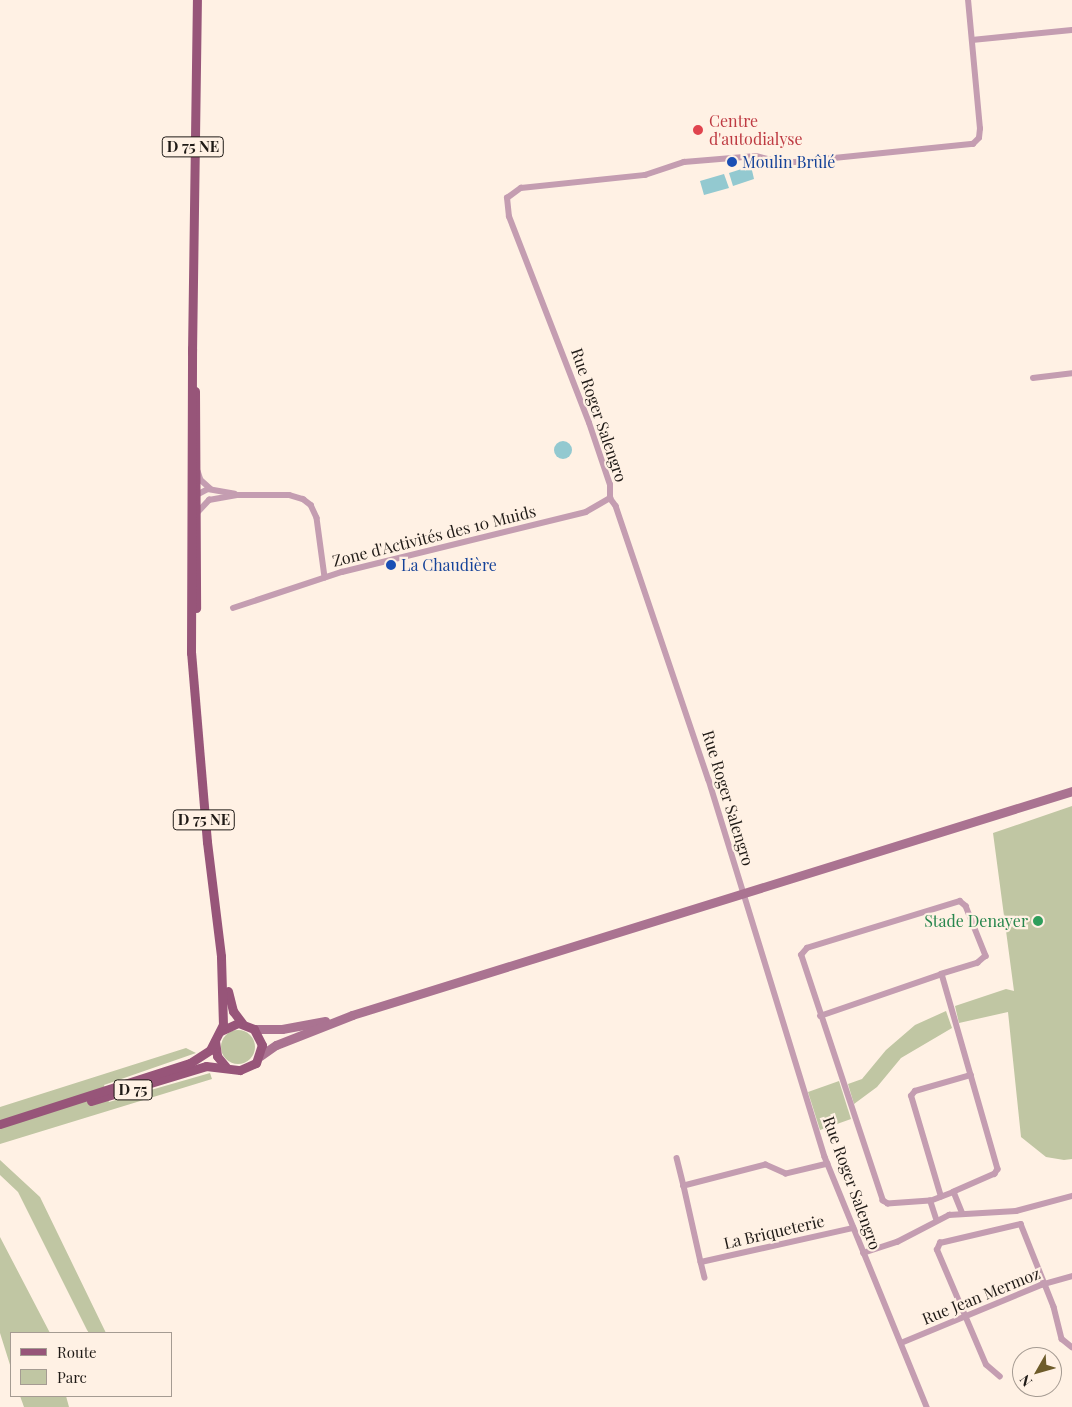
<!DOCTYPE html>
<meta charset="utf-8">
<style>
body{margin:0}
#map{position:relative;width:1072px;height:1407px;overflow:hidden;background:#fff1e4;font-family:"Playfair Display",serif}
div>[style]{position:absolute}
.green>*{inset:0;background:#c0c6a3}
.round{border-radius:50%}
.water>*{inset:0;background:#93c9d0}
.minor>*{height:5.5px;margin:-2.75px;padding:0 2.75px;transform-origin:2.75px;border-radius:2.75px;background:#c49db1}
.secondary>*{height:9px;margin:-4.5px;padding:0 4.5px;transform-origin:4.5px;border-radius:4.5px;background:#aa7391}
.primary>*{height:9px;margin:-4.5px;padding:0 4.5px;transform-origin:4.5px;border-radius:4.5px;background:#975579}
.dots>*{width:14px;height:14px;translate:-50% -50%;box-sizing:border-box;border:2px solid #fff1e4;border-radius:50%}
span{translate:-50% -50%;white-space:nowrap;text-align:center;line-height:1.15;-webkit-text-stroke:4.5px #fff1e4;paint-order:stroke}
.shield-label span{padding:1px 4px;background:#fff1e4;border:1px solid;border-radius:4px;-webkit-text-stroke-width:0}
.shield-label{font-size:15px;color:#1f1a16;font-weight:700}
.health-label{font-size:16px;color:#be3a42}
.left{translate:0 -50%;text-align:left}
.transit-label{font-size:16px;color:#164399}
.street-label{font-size:16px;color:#1f1a16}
.leisure-label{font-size:16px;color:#27864d}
.right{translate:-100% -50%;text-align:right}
.legend{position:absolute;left:10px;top:1332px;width:162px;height:65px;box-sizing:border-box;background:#fff1e4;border:1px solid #a59b92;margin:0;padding:6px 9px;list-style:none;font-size:15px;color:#1f1a16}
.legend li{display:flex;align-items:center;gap:10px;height:25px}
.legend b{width:25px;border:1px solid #a59b92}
.north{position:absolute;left:1012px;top:1347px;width:50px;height:50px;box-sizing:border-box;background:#fff1e4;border:1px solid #a59b92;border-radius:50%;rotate:232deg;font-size:14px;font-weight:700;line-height:20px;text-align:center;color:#1f1a16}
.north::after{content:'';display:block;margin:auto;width:18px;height:22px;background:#6e5c2a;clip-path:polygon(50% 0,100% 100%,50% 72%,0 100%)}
</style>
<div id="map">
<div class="green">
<div style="clip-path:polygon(1072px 806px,1072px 1159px,1064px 1160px,1046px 1157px,1021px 1137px,1008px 1012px,959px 1023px,955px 1006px,1006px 989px,1014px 991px,993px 833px)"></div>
<div style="clip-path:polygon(946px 1011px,952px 1028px,901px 1058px,877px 1087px,854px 1104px,848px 1084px,862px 1079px,886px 1050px,915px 1025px)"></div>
<div class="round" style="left:221px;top:1030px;width:34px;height:34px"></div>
<div style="clip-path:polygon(186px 1048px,196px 1053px,104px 1085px,109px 1102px,210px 1073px,212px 1079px,0 1144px,0 1107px)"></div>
<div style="clip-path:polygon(839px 1081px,851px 1119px,820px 1130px,808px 1092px)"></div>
<div style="clip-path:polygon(0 1160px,40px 1197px,106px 1333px,89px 1333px,87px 1330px,18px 1192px,0 1175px)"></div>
<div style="clip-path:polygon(0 1237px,50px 1333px,11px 1333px,11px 1368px,0 1333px)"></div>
<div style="clip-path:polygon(20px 1396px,66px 1396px,69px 1407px,24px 1407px)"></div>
</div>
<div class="water">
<div style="clip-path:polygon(751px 166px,754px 179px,733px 186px,729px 173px)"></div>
<div style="clip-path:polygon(724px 174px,729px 188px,704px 195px,700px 181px)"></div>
<div class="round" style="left:554px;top:441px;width:18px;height:18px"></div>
</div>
<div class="minor">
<div style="left:972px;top:40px;width:100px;rotate:-5.7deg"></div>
<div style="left:1033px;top:378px;width:39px;rotate:-7deg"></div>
<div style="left:198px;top:471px;width:9px;rotate:72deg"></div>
<div style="left:201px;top:480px;width:13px;rotate:42deg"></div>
<div style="left:195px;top:496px;width:15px;rotate:-28deg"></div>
<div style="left:208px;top:489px;width:27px;rotate:10deg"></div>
<div style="left:610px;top:498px;width:10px;rotate:53deg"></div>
<div style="left:616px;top:506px;width:289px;rotate:71.3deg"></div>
<div style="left:709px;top:780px;width:394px;rotate:72.9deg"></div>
<div style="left:825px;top:1157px;width:270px;rotate:67.8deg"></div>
<div style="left:610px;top:498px;width:13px;rotate:-90deg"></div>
<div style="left:610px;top:485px;width:65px;rotate:-108.7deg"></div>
<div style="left:589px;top:423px;width:221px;rotate:-111.2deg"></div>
<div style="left:509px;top:217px;width:19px;rotate:-96deg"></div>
<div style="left:507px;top:198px;width:17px;rotate:-36deg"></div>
<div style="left:521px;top:188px;width:125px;rotate:-6deg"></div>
<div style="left:645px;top:175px;width:41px;rotate:-18.4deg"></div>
<div style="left:684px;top:162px;width:72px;rotate:-4.8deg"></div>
<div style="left:756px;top:156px;width:30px;rotate:14deg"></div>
<div style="left:785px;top:163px;width:189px;rotate:-5.8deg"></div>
<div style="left:973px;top:144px;width:8px;rotate:-45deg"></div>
<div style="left:979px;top:138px;width:9px;rotate:-84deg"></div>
<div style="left:980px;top:129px;width:130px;rotate:-95.3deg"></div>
<div style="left:197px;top:513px;width:18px;rotate:-47deg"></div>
<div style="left:209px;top:500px;width:28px;rotate:-10deg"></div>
<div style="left:237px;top:495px;width:52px"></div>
<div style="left:289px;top:495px;width:15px;rotate:16deg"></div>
<div style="left:303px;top:499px;width:10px;rotate:37deg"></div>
<div style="left:311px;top:505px;width:14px;rotate:65deg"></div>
<div style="left:317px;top:518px;width:60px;rotate:82.3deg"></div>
<div style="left:233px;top:608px;width:115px;rotate:-18.3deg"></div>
<div style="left:342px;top:572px;width:251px;rotate:-13.8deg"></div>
<div style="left:586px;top:512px;width:28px;rotate:-30deg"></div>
<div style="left:820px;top:1016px;width:129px;rotate:-19deg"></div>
<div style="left:677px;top:1158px;width:29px;rotate:76deg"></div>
<div style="left:828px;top:1164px;width:43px;rotate:166.6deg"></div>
<div style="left:786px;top:1174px;width:22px;rotate:-156deg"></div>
<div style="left:766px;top:1165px;width:85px;rotate:165.6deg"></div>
<div style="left:684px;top:1186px;width:78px;rotate:77.4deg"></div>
<div style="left:701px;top:1262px;width:156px;rotate:-12.6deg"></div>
<div style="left:941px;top:1197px;width:105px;rotate:-106.5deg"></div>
<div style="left:911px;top:1096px;width:6px;rotate:-51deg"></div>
<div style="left:915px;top:1091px;width:58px;rotate:-15.9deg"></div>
<div style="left:930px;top:1201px;width:42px;rotate:175.9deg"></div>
<div style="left:888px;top:1204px;width:6px;rotate:-149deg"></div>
<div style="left:883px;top:1201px;width:259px;rotate:-108.4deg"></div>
<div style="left:801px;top:955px;width:9px;rotate:-49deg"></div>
<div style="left:807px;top:948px;width:160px;rotate:-17.1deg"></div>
<div style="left:960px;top:901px;width:8px;rotate:40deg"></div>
<div style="left:966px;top:906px;width:54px;rotate:68.2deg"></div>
<div style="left:986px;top:956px;width:11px;rotate:139deg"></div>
<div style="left:978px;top:963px;width:38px;rotate:163deg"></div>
<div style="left:942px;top:974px;width:203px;rotate:74deg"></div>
<div style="left:998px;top:1169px;width:6px;rotate:121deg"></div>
<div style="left:995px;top:1174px;width:45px;rotate:156.3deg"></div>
<div style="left:936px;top:1219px;width:19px;rotate:-108deg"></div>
<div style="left:930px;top:1201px;width:26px;rotate:-21deg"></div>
<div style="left:954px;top:1192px;width:22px;rotate:68deg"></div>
<div style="left:863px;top:1253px;width:36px;rotate:-18deg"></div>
<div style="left:897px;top:1242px;width:59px;rotate:-27.4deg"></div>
<div style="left:949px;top:1215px;width:67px;rotate:-3.4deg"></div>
<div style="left:1016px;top:1211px;width:58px;rotate:-15deg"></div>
<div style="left:701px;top:1262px;width:16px;rotate:76deg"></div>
<div style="left:901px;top:1343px;width:152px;rotate:-22.5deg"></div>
<div style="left:1041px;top:1285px;width:32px;rotate:-16deg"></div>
<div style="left:1000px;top:1377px;width:18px;rotate:-139deg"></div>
<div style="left:986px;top:1365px;width:125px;rotate:-113.1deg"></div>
<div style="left:937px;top:1250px;width:8px;rotate:-67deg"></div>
<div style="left:940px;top:1243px;width:83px;rotate:-13.2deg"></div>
<div style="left:1021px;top:1224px;width:89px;rotate:68.3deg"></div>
<div style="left:1054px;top:1307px;width:33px;rotate:76deg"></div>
<div style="left:1062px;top:1339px;width:13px;rotate:39deg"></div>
</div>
<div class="secondary">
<div style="left:254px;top:1029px;width:28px"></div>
<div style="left:282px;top:1029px;width:44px;rotate:-10.5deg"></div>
<div style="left:260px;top:1056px;width:19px;rotate:-35deg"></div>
<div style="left:276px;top:1045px;width:82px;rotate:-21.5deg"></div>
<div style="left:352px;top:1015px;width:754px;rotate:-17.28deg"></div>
</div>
<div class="primary">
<div style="left:192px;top:353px;width:353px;rotate:-89.2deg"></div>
<div style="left:195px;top:391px;width:217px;rotate:89.7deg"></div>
<div style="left:228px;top:991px;width:21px;rotate:76deg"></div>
<div style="left:233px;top:1011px;width:15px;rotate:53deg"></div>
<div style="left:215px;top:1041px;width:15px;rotate:82deg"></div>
<div style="left:217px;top:1056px;width:14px;rotate:51deg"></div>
<div style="left:91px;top:1101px;width:120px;rotate:-16.9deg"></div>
<div style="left:206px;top:1066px;width:34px;rotate:7deg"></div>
<div style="left:240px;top:1070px;width:17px;rotate:-24deg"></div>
<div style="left:256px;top:1063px;width:19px;rotate:-72deg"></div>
<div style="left:262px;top:1045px;width:18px;rotate:-117deg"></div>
<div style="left:254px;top:1029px;width:17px;rotate:-159deg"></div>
<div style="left:238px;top:1023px;width:19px;rotate:155deg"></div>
<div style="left:0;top:1124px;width:200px;rotate:-17.8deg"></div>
<div style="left:190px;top:1063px;width:24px;rotate:-33deg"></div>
<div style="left:210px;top:1050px;width:28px;rotate:-63deg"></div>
<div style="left:223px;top:1025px;width:69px;rotate:-91.7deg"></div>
<div style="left:221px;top:956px;width:115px;rotate:-97deg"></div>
<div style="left:207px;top:842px;width:190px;rotate:-94.8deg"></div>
<div style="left:191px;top:653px;width:305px;rotate:-89.8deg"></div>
</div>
<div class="dots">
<div style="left:698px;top:130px;background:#e0444e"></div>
<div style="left:732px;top:162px;background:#1a4fb4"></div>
<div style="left:391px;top:565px;background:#1a4fb4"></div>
<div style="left:1038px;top:921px;background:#2e9e5b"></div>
</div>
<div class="shield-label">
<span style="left:193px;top:147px">D 75 NE</span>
<span style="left:204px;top:820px">D 75 NE</span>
<span style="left:133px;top:1090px">D 75</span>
</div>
<div class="health-label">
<span class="left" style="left:709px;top:130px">Centre<br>d'autodialyse</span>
</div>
<div class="transit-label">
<span class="left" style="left:742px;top:162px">Moulin Brûlé</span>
<span class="left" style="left:401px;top:565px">La Chaudière</span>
</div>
<div class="street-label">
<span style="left:599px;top:415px;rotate:71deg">Rue Roger Salengro</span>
<span style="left:434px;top:536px;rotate:-14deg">Zone d'Activités des 10 Muids</span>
<span style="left:728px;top:798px;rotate:73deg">Rue Roger Salengro</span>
<span style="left:852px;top:1183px;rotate:70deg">Rue Roger Salengro</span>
<span style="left:774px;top:1232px;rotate:-13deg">La Briqueterie</span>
<span style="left:981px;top:1296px;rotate:-22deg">Rue Jean Mermoz</span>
</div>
<div class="leisure-label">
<span class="right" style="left:1028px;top:921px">Stade Denayer</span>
</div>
<ul class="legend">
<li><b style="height:6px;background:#975579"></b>Route</li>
<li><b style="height:14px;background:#c0c6a3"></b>Parc</li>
</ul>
<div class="north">N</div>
</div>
